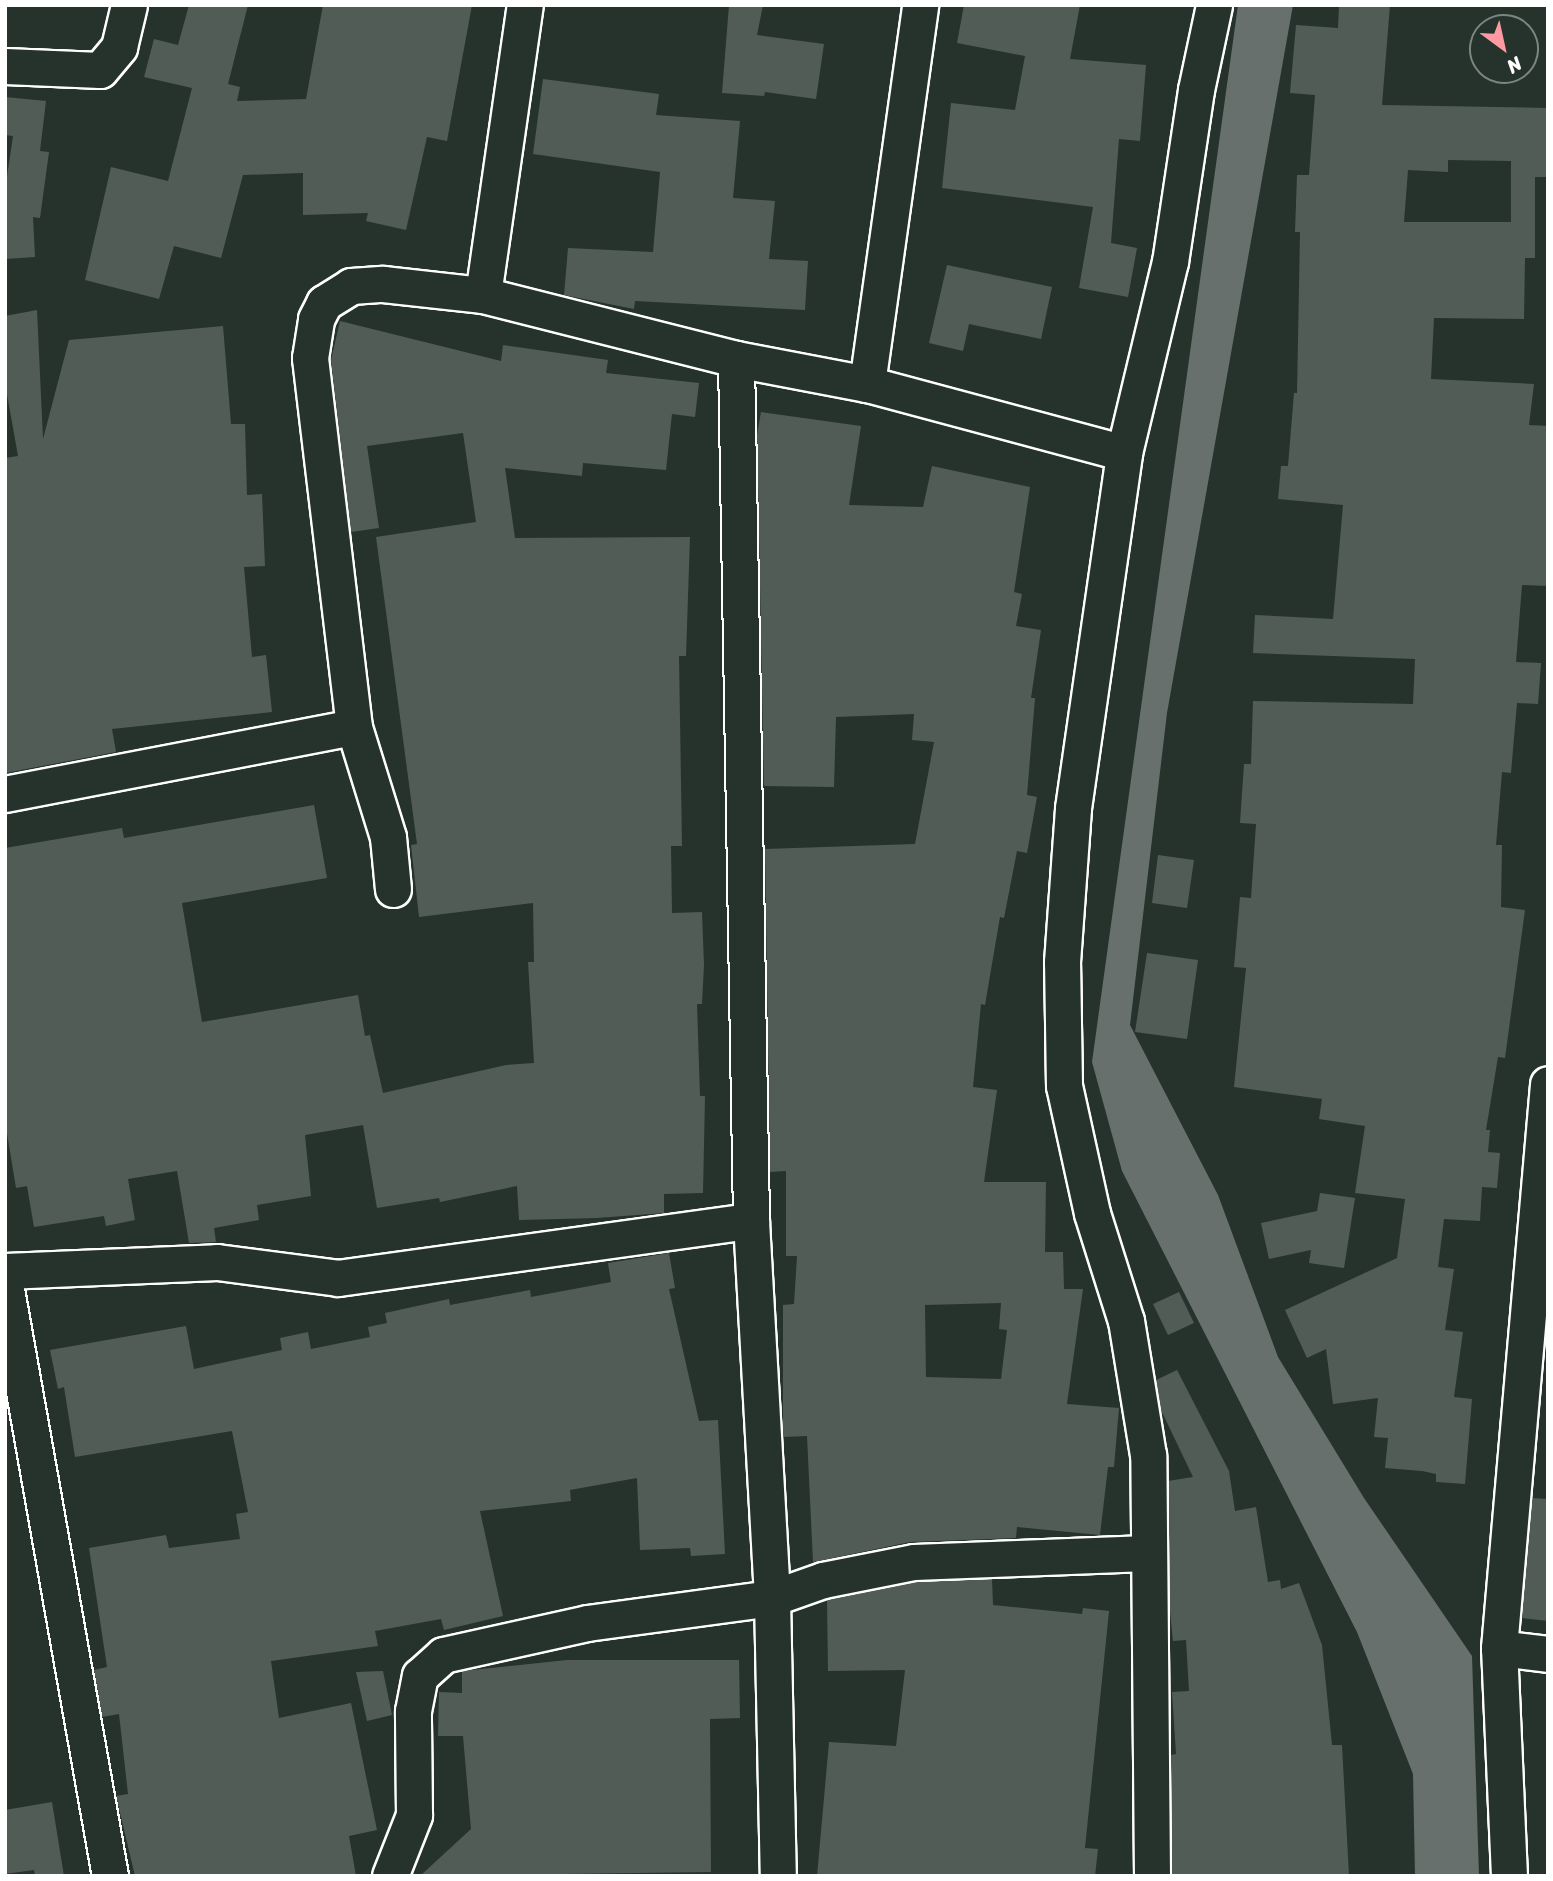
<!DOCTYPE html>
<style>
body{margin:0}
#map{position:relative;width:1553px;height:1881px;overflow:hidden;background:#26332d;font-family:Sriracha,sans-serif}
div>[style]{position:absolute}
.water>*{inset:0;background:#67706c}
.building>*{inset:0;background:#515c57}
.roads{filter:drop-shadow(2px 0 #fff) drop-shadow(-2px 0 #fff) drop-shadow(0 2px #fff) drop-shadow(0 -2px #fff)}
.minor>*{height:35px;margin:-17.5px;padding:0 17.5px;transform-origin:17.5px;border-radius:17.5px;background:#26332d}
span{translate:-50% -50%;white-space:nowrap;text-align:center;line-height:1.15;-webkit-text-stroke:5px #26332d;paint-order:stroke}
.frame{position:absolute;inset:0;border:7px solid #fff;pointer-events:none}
.north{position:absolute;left:1469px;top:14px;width:70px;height:70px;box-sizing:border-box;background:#26332d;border:2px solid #7d8581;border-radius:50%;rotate:147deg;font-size:19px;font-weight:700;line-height:28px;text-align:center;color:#fff}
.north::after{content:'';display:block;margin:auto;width:24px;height:32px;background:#ff9aa2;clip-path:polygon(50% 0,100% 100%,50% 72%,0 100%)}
</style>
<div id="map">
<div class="water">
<div style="clip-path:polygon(1238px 5px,1293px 5px,1167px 713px,1130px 1025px,1218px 1195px,1278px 1357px,1364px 1498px,1472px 1656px,1479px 1876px,1415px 1876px,1413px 1774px,1357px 1632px,1122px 1171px,1092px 1062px)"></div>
</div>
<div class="building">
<div style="clip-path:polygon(189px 5px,248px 5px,228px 84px,240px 87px,237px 101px,306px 99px,323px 5px,472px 5px,447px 141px,427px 137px,406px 230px,366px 221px,368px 213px,303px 215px,303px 173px,243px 175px,221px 258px,174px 246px,159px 299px,85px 280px,111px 167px,168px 181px,192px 88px,144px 77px,154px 39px,178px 45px)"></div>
<div style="clip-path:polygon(729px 5px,763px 5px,757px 35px,824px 44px,816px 99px,765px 92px,764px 96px,722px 93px)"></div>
<div style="clip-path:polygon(964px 5px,1080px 5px,1070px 59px,1146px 65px,1140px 141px,1119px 139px,1111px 243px,1137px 248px,1128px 297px,1079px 288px,1093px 207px,942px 188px,951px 103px,1015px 110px,1025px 56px,957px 43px)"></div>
<div style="clip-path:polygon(evenodd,1339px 5px,1390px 5px,1382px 105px,1548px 108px,1548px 177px,1535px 177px,1535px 258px,1525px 258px,1524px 319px,1434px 318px,1431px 379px,1534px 384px,1529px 425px,1548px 426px,1548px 586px,1522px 585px,1516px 662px,1541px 663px,1538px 704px,1517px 703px,1511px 773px,1502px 772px,1496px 845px,1502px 845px,1501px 907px,1525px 910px,1505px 1058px,1498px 1057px,1486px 1130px,1490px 1130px,1488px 1152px,1500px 1153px,1497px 1188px,1482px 1187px,1480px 1221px,1444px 1219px,1438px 1267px,1454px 1269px,1445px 1330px,1463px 1332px,1454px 1397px,1472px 1399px,1465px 1484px,1436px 1482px,1436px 1474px,1422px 1471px,1385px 1468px,1388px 1438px,1374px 1437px,1378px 1398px,1333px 1404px,1326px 1349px,1307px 1358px,1285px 1310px,1397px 1258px,1405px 1199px,1355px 1193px,1365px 1126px,1319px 1119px,1322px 1099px,1234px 1087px,1246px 968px,1234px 967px,1240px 897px,1251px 898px,1256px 824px,1240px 823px,1244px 764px,1251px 764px,1253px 701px,1413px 704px,1415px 659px,1253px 653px,1255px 615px,1333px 619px,1343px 505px,1278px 499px,1281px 466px,1288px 466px,1294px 393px,1297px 393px,1300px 232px,1295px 232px,1297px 175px,1309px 175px,1315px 95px,1290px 93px,1296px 25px,1338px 28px,1339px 5px,1448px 160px,1511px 161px,1511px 222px,1404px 222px,1408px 170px,1448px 172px,1448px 160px)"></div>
<div style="clip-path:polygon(543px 79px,659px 94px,656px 115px,740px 121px,733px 198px,775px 201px,769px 259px,808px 261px,805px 310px,635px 301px,634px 309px,564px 295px,568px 248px,653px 252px,660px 172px,533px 154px)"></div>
<div style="clip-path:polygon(5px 97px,46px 101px,40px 151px,49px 152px,40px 218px,33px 217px,35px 257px,5px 259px,5px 190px,13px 136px,5px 135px)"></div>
<div style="clip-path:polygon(947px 265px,1052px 287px,1041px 339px,969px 324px,963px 351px,929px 343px)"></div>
<div style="clip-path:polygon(37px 310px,43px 439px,69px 340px,223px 326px,231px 424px,245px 424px,247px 495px,262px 494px,265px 566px,244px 567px,252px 657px,266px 655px,272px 712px,112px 729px,116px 752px,5px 773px,5px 458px,18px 456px,5px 383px,5px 316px)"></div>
<div style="clip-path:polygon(340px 321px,501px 361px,503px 345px,608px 360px,606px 373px,699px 383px,695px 417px,672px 414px,666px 470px,583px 463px,582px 476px,505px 468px,515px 538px,690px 537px,686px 656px,679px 656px,682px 846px,671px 846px,672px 913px,702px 912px,704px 965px,702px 1004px,697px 1004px,700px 1096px,705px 1096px,703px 1193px,664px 1194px,664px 1213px,597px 1218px,519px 1220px,517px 1186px,440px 1202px,439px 1198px,377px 1208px,363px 1125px,305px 1135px,311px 1196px,257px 1205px,259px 1220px,214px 1228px,216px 1242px,189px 1243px,177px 1171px,128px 1179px,135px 1220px,106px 1226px,104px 1216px,34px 1227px,27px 1186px,16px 1188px,5px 1121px,5px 848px,122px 828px,124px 838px,314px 805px,327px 878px,182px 903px,202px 1022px,358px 995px,365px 1036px,370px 1035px,383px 1093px,506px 1065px,534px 1063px,528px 962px,534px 962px,533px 903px,419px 917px,411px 845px,417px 844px,376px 537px,476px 522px,463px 433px,367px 446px,379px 528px,351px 532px,331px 360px)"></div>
<div style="clip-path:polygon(evenodd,761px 412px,861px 426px,849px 505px,923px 507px,932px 466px,1030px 487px,1014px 592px,1022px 594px,1016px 626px,1041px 630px,1031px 698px,1035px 698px,1027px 795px,1037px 797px,1027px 853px,1017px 851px,1004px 918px,1000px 917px,985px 1005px,981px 1004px,973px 1087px,997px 1090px,984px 1182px,1046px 1182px,1045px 1252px,1063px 1252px,1064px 1289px,1083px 1289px,1067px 1404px,1119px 1408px,1114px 1467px,1108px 1467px,1100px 1535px,1017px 1527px,1016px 1538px,910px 1542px,813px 1562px,807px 1436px,783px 1437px,783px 1305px,794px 1304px,797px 1256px,786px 1256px,786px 1171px,770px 1172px,765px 849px,915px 844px,934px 742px,912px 740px,914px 714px,836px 717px,834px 787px,764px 786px,757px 435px,761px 412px,1001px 1303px,999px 1329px,1007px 1330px,1001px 1379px,926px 1377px,925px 1305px,1001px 1303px)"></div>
<div style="clip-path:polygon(1158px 855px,1194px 860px,1187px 908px,1152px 903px)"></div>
<div style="clip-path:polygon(1147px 953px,1198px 960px,1187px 1039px,1135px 1032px)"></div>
<div style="clip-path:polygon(1320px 1193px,1355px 1198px,1344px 1268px,1309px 1263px,1311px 1250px,1269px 1259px,1261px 1223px,1317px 1211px)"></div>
<div style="clip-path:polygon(669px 1253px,675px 1288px,669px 1289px,699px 1421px,718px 1420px,725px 1554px,691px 1556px,690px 1548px,640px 1550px,637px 1478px,570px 1490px,571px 1501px,480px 1511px,503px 1616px,444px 1630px,441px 1619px,375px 1631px,378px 1646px,271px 1661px,279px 1718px,351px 1703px,377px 1830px,349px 1836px,356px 1876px,135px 1876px,116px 1796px,128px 1794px,119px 1714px,102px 1717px,94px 1670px,107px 1667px,89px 1548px,166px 1535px,169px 1548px,240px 1539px,236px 1514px,248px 1512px,232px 1431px,75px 1457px,64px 1387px,58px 1389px,50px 1350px,186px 1326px,194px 1369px,282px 1350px,280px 1338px,308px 1332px,311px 1349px,370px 1337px,368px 1327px,387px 1323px,385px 1313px,449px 1299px,450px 1305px,530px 1290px,531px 1297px,611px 1282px,608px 1263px)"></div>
<div style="clip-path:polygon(1179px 1292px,1194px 1323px,1168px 1335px,1153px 1304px)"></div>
<div style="clip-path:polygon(1177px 1370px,1229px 1471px,1235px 1511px,1256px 1507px,1268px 1582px,1280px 1580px,1281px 1589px,1299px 1583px,1322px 1645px,1332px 1745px,1342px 1745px,1349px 1876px,1172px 1876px,1171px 1755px,1176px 1754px,1172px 1692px,1189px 1691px,1186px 1640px,1173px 1641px,1170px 1612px,1168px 1481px,1193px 1477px,1161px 1410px,1156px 1380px)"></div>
<div style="clip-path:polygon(1532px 1498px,1548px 1499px,1548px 1621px,1522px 1618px)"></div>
<div style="clip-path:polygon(992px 1579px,993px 1605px,1082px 1614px,1083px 1608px,1109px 1611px,1085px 1848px,1098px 1849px,1095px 1876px,817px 1876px,829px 1742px,896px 1746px,905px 1670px,828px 1671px,827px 1600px,916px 1582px)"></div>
<div style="clip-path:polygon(567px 1660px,739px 1660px,740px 1718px,710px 1719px,711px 1872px,420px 1876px,471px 1829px,463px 1736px,438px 1736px,439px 1692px,462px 1693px,462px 1671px)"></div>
<div style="clip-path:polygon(383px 1671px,392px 1715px,367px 1721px,356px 1672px)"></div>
<div style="clip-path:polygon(52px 1802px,64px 1876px,35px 1876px,34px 1870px,5px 1874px,5px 1810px)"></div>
</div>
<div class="roads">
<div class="minor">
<div style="left:5px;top:66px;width:95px;rotate:2.4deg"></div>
<div style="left:100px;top:70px;width:30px;rotate:-50deg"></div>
<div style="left:119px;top:47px;width:43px;rotate:-76.6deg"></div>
<div style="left:483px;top:295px;width:293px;rotate:-81.8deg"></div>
<div style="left:736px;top:359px;width:862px;rotate:89deg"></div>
<div style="left:751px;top:1221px;width:378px;rotate:86.8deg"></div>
<div style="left:772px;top:1598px;width:278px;rotate:88.8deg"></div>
<div style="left:867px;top:384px;width:383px;rotate:-82deg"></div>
<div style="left:5px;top:794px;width:355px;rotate:-10.9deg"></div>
<div style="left:393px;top:889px;width:52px;rotate:-95.5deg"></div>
<div style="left:388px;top:837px;width:115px;rotate:-107.2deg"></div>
<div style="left:354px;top:727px;width:372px;rotate:-96.8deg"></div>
<div style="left:310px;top:358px;width:39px;rotate:-81deg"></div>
<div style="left:316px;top:319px;width:18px;rotate:-63deg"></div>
<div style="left:324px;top:303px;width:32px;rotate:-32deg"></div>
<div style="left:351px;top:286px;width:32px;rotate:-4deg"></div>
<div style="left:383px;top:284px;width:101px;rotate:6.3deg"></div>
<div style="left:483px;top:295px;width:261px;rotate:14.2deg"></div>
<div style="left:736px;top:359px;width:133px;rotate:10.8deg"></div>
<div style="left:867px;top:384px;width:266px;rotate:15deg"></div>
<div style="left:5px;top:1271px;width:212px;rotate:-2.4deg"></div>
<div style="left:217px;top:1262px;width:122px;rotate:7.5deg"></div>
<div style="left:338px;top:1278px;width:417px;rotate:-7.9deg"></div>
<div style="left:5px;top:1284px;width:601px;rotate:79.94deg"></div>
<div style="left:1499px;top:1648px;width:49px;rotate:7deg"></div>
<div style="left:390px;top:1876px;width:66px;rotate:-68.5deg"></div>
<div style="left:414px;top:1815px;width:104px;rotate:-90.6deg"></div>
<div style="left:413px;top:1711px;width:36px;rotate:-79deg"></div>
<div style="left:420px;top:1676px;width:31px;rotate:-42deg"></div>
<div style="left:443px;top:1655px;width:148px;rotate:-12.5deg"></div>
<div style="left:587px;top:1623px;width:187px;rotate:-7.7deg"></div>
<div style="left:772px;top:1598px;width:54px;rotate:-19.4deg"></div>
<div style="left:823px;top:1580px;width:93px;rotate:-11.2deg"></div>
<div style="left:914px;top:1562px;width:233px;rotate:-2.2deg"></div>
<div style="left:1152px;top:1876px;width:421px;rotate:-90.5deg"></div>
<div style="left:1148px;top:1455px;width:136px;rotate:-99.3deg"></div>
<div style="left:1126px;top:1321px;width:113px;rotate:-107.5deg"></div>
<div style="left:1092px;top:1213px;width:130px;rotate:-102.4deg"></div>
<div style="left:1064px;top:1086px;width:124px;rotate:-90.9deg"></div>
<div style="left:1062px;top:962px;width:154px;rotate:-85.9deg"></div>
<div style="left:1073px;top:808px;width:359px;rotate:-81.8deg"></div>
<div style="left:1124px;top:453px;width:196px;rotate:-76.5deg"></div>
<div style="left:1170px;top:262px;width:174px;rotate:-81.4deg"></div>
<div style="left:1196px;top:90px;width:87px;rotate:-78deg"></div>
<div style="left:1509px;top:1876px;width:228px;rotate:-92.5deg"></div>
<div style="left:1499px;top:1648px;width:566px;rotate:-85.03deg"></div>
</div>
</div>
<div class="frame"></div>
<div class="north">N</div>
</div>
